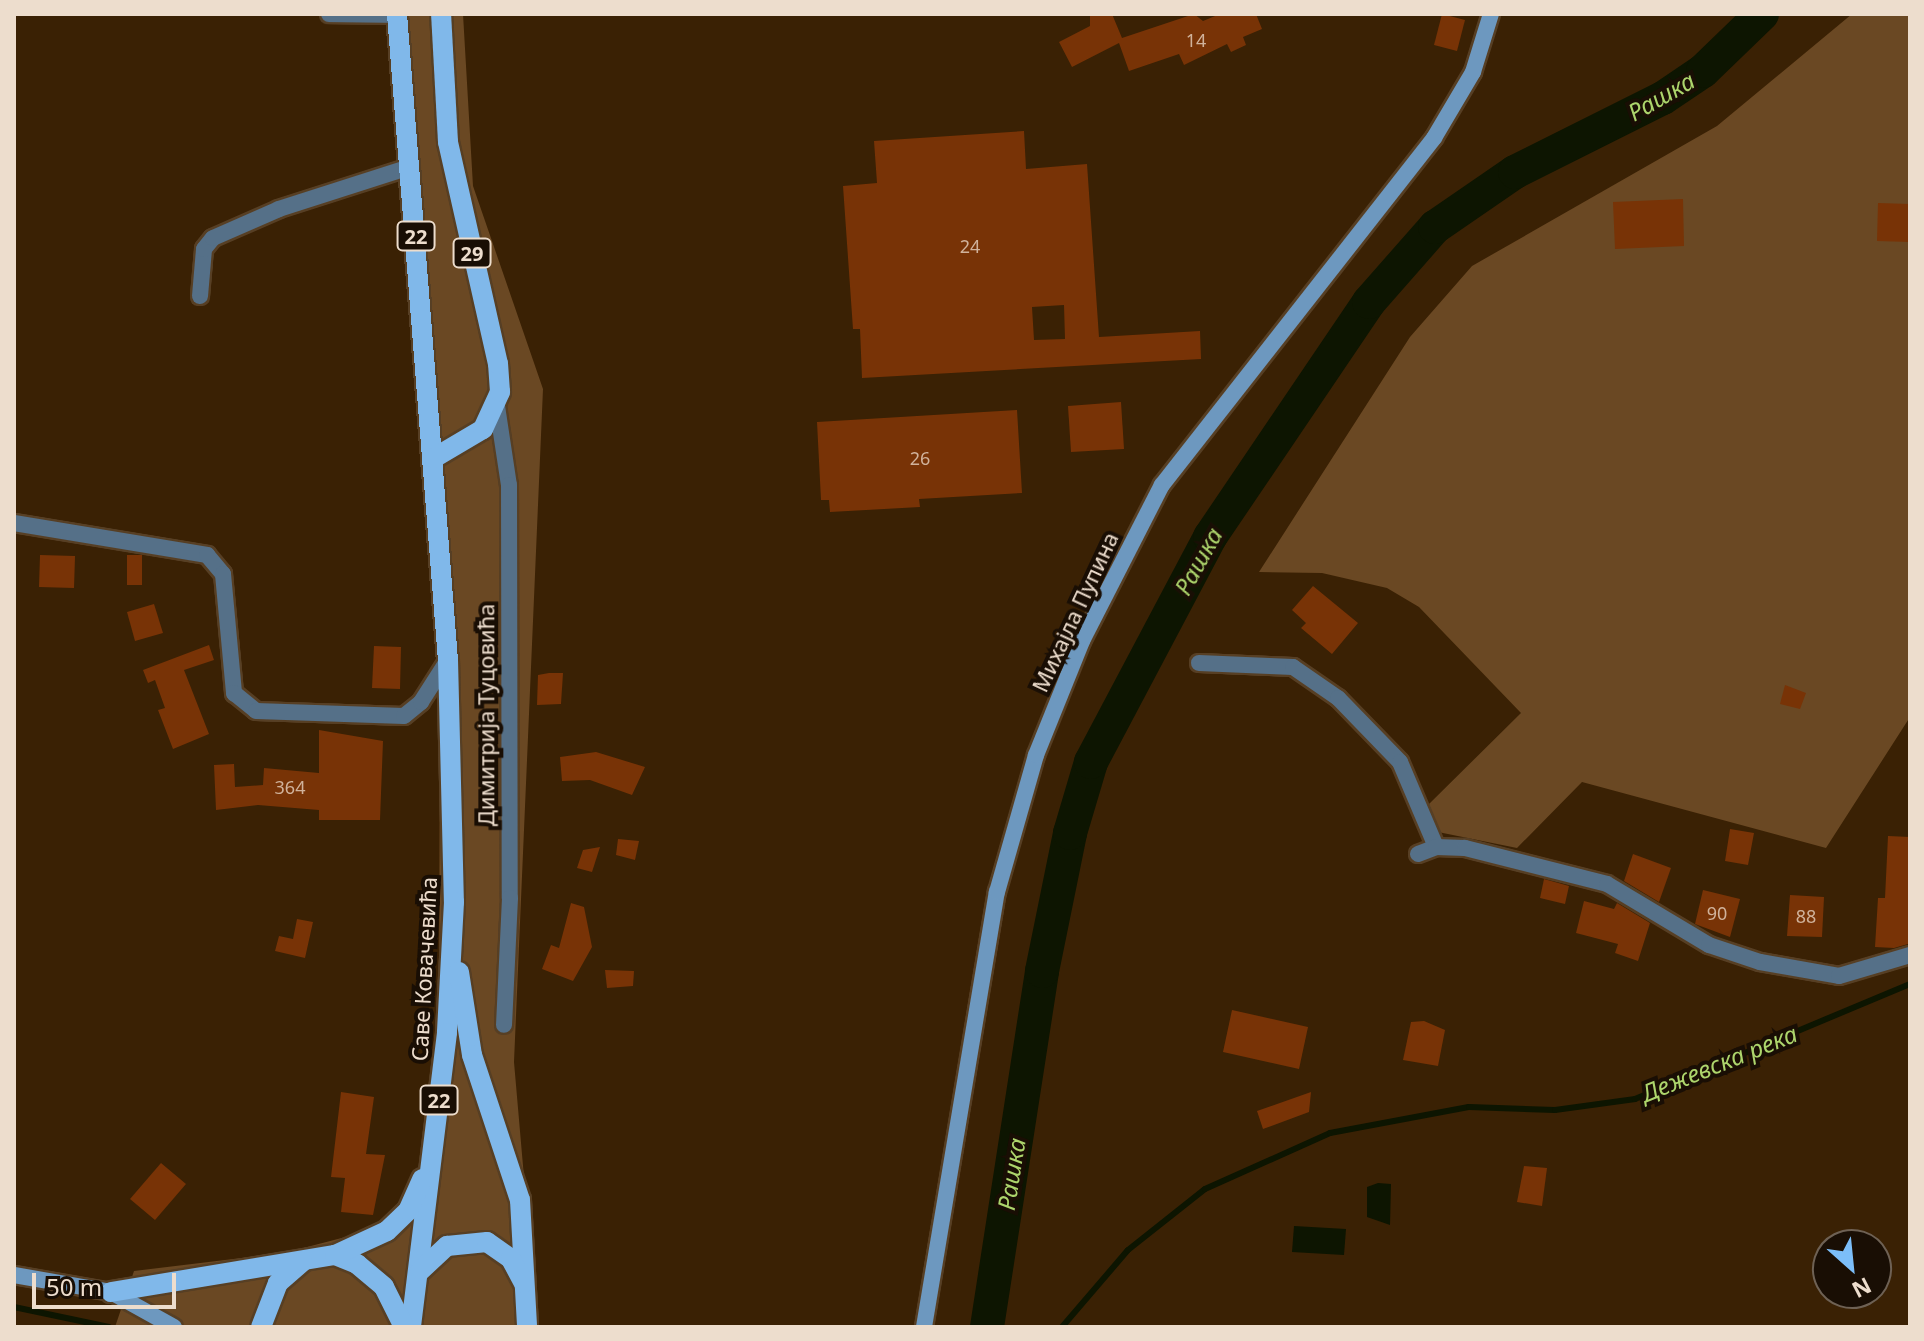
<!DOCTYPE html>
<meta charset="utf-8">
<style>
body{margin:0}
#map{position:relative;width:1924px;height:1341px;overflow:hidden;background:#3a2104;font-family:"Noto Sans",sans-serif}
div>[style]{position:absolute}
.green>*{inset:0;background:#6a4823}
.water>*{inset:0;background:#0d1501}
.stream>*{height:6px;margin:-3px;padding:0 3px;transform-origin:3px;border-radius:3px;background:#0d1501}
.river>*{height:34px;margin:-17px;padding:0 17px;transform-origin:17px;border-radius:17px;background:#0d1501}
.building>*{inset:0;background:#783306}
.roads{filter:drop-shadow(2px 0 #573f24) drop-shadow(-2px 0 #573f24) drop-shadow(0 2px #573f24) drop-shadow(0 -2px #573f24)}
.street>*{height:16px;margin:-8px;padding:0 8px;transform-origin:8px;border-radius:8px;background:#557088}
.secondary>*{height:16px;margin:-8px;padding:0 8px;transform-origin:8px;border-radius:8px;background:#6d98bf}
.primary>*{height:20px;margin:-10px;padding:0 10px;transform-origin:10px;border-radius:10px;background:#80b8ea}
span{translate:-50% -50%;white-space:nowrap;text-align:center;line-height:1.15;-webkit-text-stroke:8px #190e04;paint-order:stroke}
.number-label{font-size:18px;color:#d0b29b}
.number-label span{-webkit-text-stroke-width:0}
.shield-label span{padding:2px 6px;background:#190e04;border:2px solid;border-radius:6px;-webkit-text-stroke-width:0}
.shield-label{font-size:20px;color:#edddcd;font-weight:700}
.street-label{font-size:22px;color:#edddcd}
.water-label{font-size:24px;color:#add56c;font-style:italic}
.frame{position:absolute;inset:0;border:16px solid #edddcd;pointer-events:none}
.north{position:absolute;left:1812px;top:1229px;width:80px;height:80px;box-sizing:border-box;background:#190e04;border:2px solid #6e6154;border-radius:50%;rotate:153deg;font-size:22px;font-weight:700;line-height:32px;text-align:center;color:#edddcd}
.north::after{content:'';display:block;margin:auto;width:28px;height:36px;background:#7cbef9;clip-path:polygon(50% 0,100% 100%,50% 72%,0 100%)}
.scale{position:absolute;left:32px;top:1273px;width:144px;height:36px;box-sizing:border-box;border:4px solid #edddcd;border-top:0;padding-left:10px;font-size:24px;line-height:28px;white-space:nowrap;color:#edddcd;-webkit-text-stroke:6px #190e04;paint-order:stroke}
</style>
<div id="map">
<div class="green">
<div style="clip-path:polygon(392px 14px,463px 14px,473px 186px,543px 389px,514px 1062px,537px 1327px,115px 1327px,134px 1271px,284px 1253px,357px 1234px,389px 1218px,417px 1187px,439px 1031px,440px 677px)"></div>
<div style="clip-path:polygon(1852px 14px,1910px 14px,1910px 717px,1826px 848px,1582px 782px,1517px 848px,1438px 832px,1429px 804px,1521px 713px,1419px 607px,1387px 588px,1322px 573px,1259px 572px,1410px 337px,1472px 266px,1717px 126px)"></div>
</div>
<div class="water">
<div style="clip-path:polygon(1378px 1183px,1391px 1184px,1390px 1225px,1367px 1217px,1367px 1187px)"></div>
<div style="clip-path:polygon(1294px 1226px,1346px 1229px,1344px 1255px,1292px 1252px)"></div>
</div>
<div class="stream">
<div style="left:14px;top:1307px;width:97px;rotate:11.9deg"></div>
<div style="left:1062px;top:1327px;width:101px;rotate:-49.4deg"></div>
<div style="left:1128px;top:1250px;width:98px;rotate:-38.4deg"></div>
<div style="left:1205px;top:1189px;width:137px;rotate:-24.1deg"></div>
<div style="left:1330px;top:1133px;width:141px;rotate:-10.6deg"></div>
<div style="left:1469px;top:1107px;width:86px;rotate:2deg"></div>
<div style="left:1555px;top:1110px;width:81px;rotate:-7.8deg"></div>
<div style="left:1635px;top:1099px;width:298px;rotate:-22.7deg"></div>
</div>
<div class="river">
<div style="left:987px;top:1327px;width:360px;rotate:-81.2deg"></div>
<div style="left:1042px;top:971px;width:141px;rotate:-78.5deg"></div>
<div style="left:1070px;top:833px;width:74px;rotate:-73.5deg"></div>
<div style="left:1091px;top:762px;width:255px;rotate:-62.1deg"></div>
<div style="left:1210px;top:537px;width:284px;rotate:-55.9deg"></div>
<div style="left:1369px;top:302px;width:100px;rotate:-48.7deg"></div>
<div style="left:1435px;top:227px;width:97px;rotate:-34.5deg"></div>
<div style="left:1515px;top:172px;width:165px;rotate:-26.6deg"></div>
<div style="left:1663px;top:98px;width:48px;rotate:-34deg"></div>
<div style="left:1703px;top:71px;width:82px;rotate:-44deg"></div>
</div>
<div class="building">
<div style="clip-path:polygon(1090px 14px,1112px 14px,1122px 38px,1194px 14px,1203px 21px,1220px 14px,1256px 14px,1262px 29px,1243px 37px,1246px 45px,1231px 52px,1227px 44px,1184px 65px,1179px 54px,1129px 71px,1119px 43px,1072px 67px,1059px 42px,1090px 26px)"></div>
<div style="clip-path:polygon(1442px 14px,1465px 20px,1457px 51px,1434px 45px)"></div>
<div style="clip-path:polygon(evenodd,1024px 131px,1026px 169px,1087px 164px,1099px 337px,1200px 331px,1201px 359px,862px 378px,860px 329px,853px 329px,843px 186px,877px 183px,874px 141px,1024px 131px,1064px 305px,1065px 339px,1034px 340px,1032px 307px,1064px 305px)"></div>
<div style="clip-path:polygon(1683px 199px,1684px 246px,1615px 249px,1613px 202px)"></div>
<div style="clip-path:polygon(1878px 203px,1910px 204px,1910px 242px,1877px 241px)"></div>
<div style="clip-path:polygon(1121px 402px,1124px 449px,1071px 452px,1068px 406px)"></div>
<div style="clip-path:polygon(1017px 410px,1022px 493px,919px 499px,920px 507px,830px 512px,829px 500px,821px 500px,817px 422px)"></div>
<div style="clip-path:polygon(40px 555px,75px 556px,74px 588px,39px 587px)"></div>
<div style="clip-path:polygon(127px 555px,142px 555px,142px 585px,127px 585px)"></div>
<div style="clip-path:polygon(1313px 586px,1358px 623px,1332px 654px,1301px 628px,1306px 623px,1292px 610px)"></div>
<div style="clip-path:polygon(154px 604px,163px 633px,135px 641px,127px 612px)"></div>
<div style="clip-path:polygon(209px 645px,214px 660px,184px 670px,209px 734px,173px 749px,158px 710px,165px 708px,155px 680px,148px 683px,143px 670px)"></div>
<div style="clip-path:polygon(374px 646px,401px 647px,400px 689px,372px 688px)"></div>
<div style="clip-path:polygon(549px 673px,563px 673px,561px 704px,537px 705px,538px 675px)"></div>
<div style="clip-path:polygon(1785px 685px,1806px 693px,1800px 709px,1780px 704px)"></div>
<div style="clip-path:polygon(319px 730px,383px 741px,380px 820px,319px 820px,319px 810px,258px 805px,216px 810px,214px 765px,234px 764px,235px 787px,263px 785px,264px 768px,319px 773px)"></div>
<div style="clip-path:polygon(596px 752px,645px 767px,632px 795px,590px 780px,562px 781px,560px 757px)"></div>
<div style="clip-path:polygon(1730px 829px,1754px 833px,1748px 865px,1725px 861px)"></div>
<div style="clip-path:polygon(1888px 836px,1910px 837px,1908px 944px,1894px 948px,1875px 947px,1878px 898px,1885px 898px)"></div>
<div style="clip-path:polygon(618px 839px,639px 841px,635px 860px,616px 855px)"></div>
<div style="clip-path:polygon(600px 847px,592px 872px,577px 868px,583px 850px)"></div>
<div style="clip-path:polygon(1633px 854px,1671px 868px,1659px 902px,1624px 881px)"></div>
<div style="clip-path:polygon(1544px 879px,1569px 886px,1565px 904px,1540px 898px)"></div>
<div style="clip-path:polygon(1703px 890px,1740px 899px,1730px 937px,1695px 924px)"></div>
<div style="clip-path:polygon(1790px 895px,1824px 897px,1822px 937px,1787px 936px)"></div>
<div style="clip-path:polygon(1584px 901px,1614px 909px,1617px 903px,1650px 923px,1638px 961px,1615px 953px,1618px 944px,1576px 933px)"></div>
<div style="clip-path:polygon(571px 903px,584px 907px,592px 947px,573px 981px,542px 969px,551px 945px,559px 948px)"></div>
<div style="clip-path:polygon(297px 919px,313px 922px,305px 958px,275px 951px,279px 936px,293px 939px)"></div>
<div style="clip-path:polygon(605px 970px,634px 971px,633px 986px,607px 988px)"></div>
<div style="clip-path:polygon(1232px 1010px,1308px 1027px,1299px 1069px,1223px 1052px)"></div>
<div style="clip-path:polygon(1424px 1021px,1445px 1030px,1438px 1066px,1403px 1060px,1411px 1022px)"></div>
<div style="clip-path:polygon(341px 1092px,374px 1097px,366px 1154px,385px 1155px,373px 1215px,341px 1212px,345px 1178px,331px 1177px)"></div>
<div style="clip-path:polygon(1311px 1092px,1309px 1112px,1263px 1129px,1257px 1111px)"></div>
<div style="clip-path:polygon(161px 1163px,186px 1184px,155px 1220px,130px 1199px)"></div>
<div style="clip-path:polygon(1524px 1166px,1547px 1168px,1542px 1206px,1517px 1202px)"></div>
</div>
<div class="roads">
<div class="street">
<div style="left:329px;top:14px;width:68px;rotate:0.8deg"></div>
<div style="left:200px;top:296px;width:47px;rotate:-85.1deg"></div>
<div style="left:204px;top:249px;width:14px;rotate:-51deg"></div>
<div style="left:213px;top:238px;width:72px;rotate:-23.7deg"></div>
<div style="left:279px;top:209px;width:138px;rotate:-17.8deg"></div>
<div style="left:497px;top:406px;width:80px;rotate:81.4deg"></div>
<div style="left:509px;top:485px;width:413px;rotate:89.9deg"></div>
<div style="left:510px;top:898px;width:127px;rotate:92.7deg"></div>
<div style="left:14px;top:523px;width:196px;rotate:9.4deg"></div>
<div style="left:207px;top:555px;width:25px;rotate:50deg"></div>
<div style="left:223px;top:574px;width:120px;rotate:84.7deg"></div>
<div style="left:234px;top:693px;width:28px;rotate:39deg"></div>
<div style="left:256px;top:711px;width:148px;rotate:1.9deg"></div>
<div style="left:404px;top:716px;width:22px;rotate:-39deg"></div>
<div style="left:421px;top:702px;width:50px;rotate:-57.3deg"></div>
<div style="left:1199px;top:663px;width:94px;rotate:2.4deg"></div>
<div style="left:1293px;top:667px;width:55px;rotate:34.6deg"></div>
<div style="left:1338px;top:698px;width:89px;rotate:45.9deg"></div>
<div style="left:1400px;top:762px;width:92px;rotate:67deg"></div>
<div style="left:1418px;top:854px;width:19px;rotate:-21deg"></div>
<div style="left:1436px;top:847px;width:29px;rotate:2deg"></div>
<div style="left:1465px;top:848px;width:146px;rotate:14.2deg"></div>
<div style="left:1607px;top:884px;width:119px;rotate:30.9deg"></div>
<div style="left:1709px;top:945px;width:54px;rotate:18.4deg"></div>
<div style="left:1760px;top:962px;width:80px;rotate:10deg"></div>
<div style="left:1839px;top:976px;width:74px;rotate:-16.5deg"></div>
</div>
<div class="secondary">
<div style="left:14px;top:1275px;width:98px;rotate:9.9deg"></div>
<div style="left:111px;top:1292px;width:72px;rotate:29.1deg"></div>
<div style="left:924px;top:1327px;width:441px;rotate:-80.5deg"></div>
<div style="left:997px;top:892px;width:142px;rotate:-74.1deg"></div>
<div style="left:1036px;top:755px;width:123px;rotate:-68deg"></div>
<div style="left:1082px;top:641px;width:175px;rotate:-62.9deg"></div>
<div style="left:1162px;top:485px;width:441px;rotate:-51.9deg"></div>
<div style="left:1434px;top:138px;width:77px;rotate:-59.4deg"></div>
<div style="left:1473px;top:72px;width:61px;rotate:-72.8deg"></div>
</div>
<div class="primary">
<div style="left:397px;top:14px;width:648px;rotate:85.49deg"></div>
<div style="left:448px;top:660px;width:242px;rotate:88.6deg"></div>
<div style="left:454px;top:902px;width:131px;rotate:93.1deg"></div>
<div style="left:447px;top:1033px;width:296px;rotate:97deg"></div>
<div style="left:434px;top:458px;width:57px;rotate:-30.6deg"></div>
<div style="left:483px;top:429px;width:41px;rotate:-65.3deg"></div>
<div style="left:500px;top:392px;width:28px;rotate:-94deg"></div>
<div style="left:498px;top:364px;width:228px;rotate:-102.7deg"></div>
<div style="left:448px;top:142px;width:128px;rotate:-93.1deg"></div>
<div style="left:459px;top:972px;width:84px;rotate:81.1deg"></div>
<div style="left:472px;top:1055px;width:153px;rotate:71.7deg"></div>
<div style="left:520px;top:1200px;width:127px;rotate:86.8deg"></div>
<div style="left:335px;top:1255px;width:24px;rotate:22deg"></div>
<div style="left:357px;top:1264px;width:35px;rotate:40deg"></div>
<div style="left:384px;top:1287px;width:45px;rotate:63.4deg"></div>
<div style="left:420px;top:1271px;width:37px;rotate:-43deg"></div>
<div style="left:447px;top:1246px;width:40px;rotate:-5.7deg"></div>
<div style="left:487px;top:1242px;width:29px;rotate:35deg"></div>
<div style="left:511px;top:1259px;width:27px;rotate:62deg"></div>
<div style="left:111px;top:1292px;width:227px;rotate:-9.4deg"></div>
<div style="left:335px;top:1255px;width:57px;rotate:-24.8deg"></div>
<div style="left:387px;top:1231px;width:29px;rotate:-44deg"></div>
<div style="left:408px;top:1211px;width:35px;rotate:-66deg"></div>
<div style="left:261px;top:1327px;width:47px;rotate:-68.9deg"></div>
<div style="left:278px;top:1283px;width:32px;rotate:-41deg"></div>
</div>
</div>
<div class="number-label">
<span style="left:1196px;top:40px">14</span>
<span style="left:970px;top:246px">24</span>
<span style="left:920px;top:458px">26</span>
<span style="left:290px;top:787px">364</span>
<span style="left:1717px;top:913px">90</span>
<span style="left:1806px;top:916px">88</span>
</div>
<div class="shield-label">
<span style="left:416px;top:236px">22</span>
<span style="left:472px;top:253px">29</span>
<span style="left:439px;top:1100px">22</span>
</div>
<div class="street-label">
<span style="left:1075px;top:612px;rotate:-65deg">Михајла Пупина</span>
<span style="left:486px;top:715px;rotate:-90deg">Димитрија Туцовића</span>
<span style="left:424px;top:969px;rotate:-87deg">Саве Ковачевића</span>
</div>
<div class="water-label">
<span style="left:1661px;top:96px;rotate:-30deg">Рашка</span>
<span style="left:1198px;top:561px;rotate:-61deg">Рашка</span>
<span style="left:1719px;top:1063px;rotate:-22deg">Дежевска река</span>
<span style="left:1011px;top:1174px;rotate:-81deg">Рашка</span>
</div>
<div class="frame"></div>
<div class="north">N</div>
<div class="scale">50 m</div>
</div>
